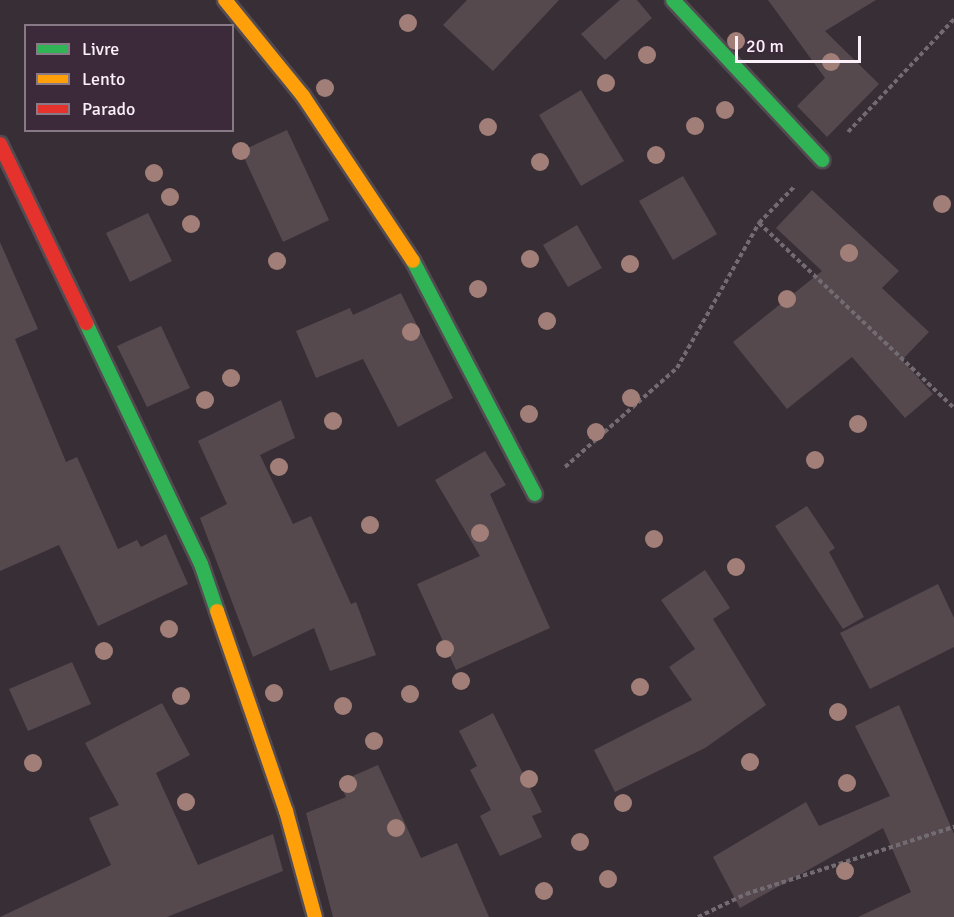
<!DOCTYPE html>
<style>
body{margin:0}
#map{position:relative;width:954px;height:917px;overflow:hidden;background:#382e36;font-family:Signika,sans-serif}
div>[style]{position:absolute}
.building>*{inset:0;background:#55494e}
.path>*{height:4px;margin-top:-2px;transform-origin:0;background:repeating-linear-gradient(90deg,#726b71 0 4.5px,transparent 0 7.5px)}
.roads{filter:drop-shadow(2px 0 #534b52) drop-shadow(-2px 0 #534b52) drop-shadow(0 2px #534b52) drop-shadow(0 -2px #534b52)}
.fast>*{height:14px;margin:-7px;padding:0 7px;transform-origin:7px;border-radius:7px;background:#30b455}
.slow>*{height:14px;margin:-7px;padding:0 7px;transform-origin:7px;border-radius:7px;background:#ff9f0a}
.jam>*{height:14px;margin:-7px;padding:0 7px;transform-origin:7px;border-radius:7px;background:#e5322d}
.trees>*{width:18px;height:18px;margin:-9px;border-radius:50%;background:#a27e78}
span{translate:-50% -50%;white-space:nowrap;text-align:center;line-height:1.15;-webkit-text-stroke:5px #3c2a3a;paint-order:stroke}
.legend{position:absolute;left:24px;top:24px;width:210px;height:108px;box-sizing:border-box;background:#3c2a3a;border:2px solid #887986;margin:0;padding:8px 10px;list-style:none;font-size:18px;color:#fbeff9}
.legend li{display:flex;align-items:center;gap:12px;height:30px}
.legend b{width:30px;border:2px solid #887986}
.scale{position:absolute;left:735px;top:36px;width:126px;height:27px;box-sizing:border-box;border:3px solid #fbeff9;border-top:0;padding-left:8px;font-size:18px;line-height:21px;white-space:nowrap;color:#fbeff9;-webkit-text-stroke:4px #3c2a3a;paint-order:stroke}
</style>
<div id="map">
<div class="building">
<div style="clip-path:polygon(467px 0,559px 0,493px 71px,443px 25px)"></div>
<div style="clip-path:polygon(620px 0,637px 0,652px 18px,605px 60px,581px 34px)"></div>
<div style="clip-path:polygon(768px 0,876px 0,825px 31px,879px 84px,827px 137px,797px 106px,825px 78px)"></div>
<div style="clip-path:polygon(581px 90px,624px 161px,581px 186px,539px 115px)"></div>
<div style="clip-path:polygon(287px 130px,329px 220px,283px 242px,241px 151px)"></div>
<div style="clip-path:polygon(683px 176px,717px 234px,673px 260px,639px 201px)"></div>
<div style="clip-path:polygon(812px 190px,899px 271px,882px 288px,929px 332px,902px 360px,933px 394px,905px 418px,852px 357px,787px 409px,733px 342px,822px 271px,776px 228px)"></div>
<div style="clip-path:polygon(148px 213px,172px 261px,130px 282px,106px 233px)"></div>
<div style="clip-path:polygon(577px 225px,602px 268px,568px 287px,543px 245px)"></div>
<div style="clip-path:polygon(0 242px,38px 329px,15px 339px,66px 462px,77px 457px,118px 549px,137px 540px,141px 547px,166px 534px,188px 584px,98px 626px,59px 545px,0 571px)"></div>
<div style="clip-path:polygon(401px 293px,453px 398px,398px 427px,363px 359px,316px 378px,296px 331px,350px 308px,353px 315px)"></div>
<div style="clip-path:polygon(161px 326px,190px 388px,147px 407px,117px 346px)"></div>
<div style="clip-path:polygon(281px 400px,295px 438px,260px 455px,293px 524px,311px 516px,351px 604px,356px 602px,376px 655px,330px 671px,314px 628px,253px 657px,200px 518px,227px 504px,198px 441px)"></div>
<div style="clip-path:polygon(485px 451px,506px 485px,490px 494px,550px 628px,456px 670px,417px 584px,480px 556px,435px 480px)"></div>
<div style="clip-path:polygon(807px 506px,835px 548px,829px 552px,864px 617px,843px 629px,775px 526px)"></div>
<div style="clip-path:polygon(705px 570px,730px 608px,713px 619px,766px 705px,705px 748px,615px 792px,594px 750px,692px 700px,669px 667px,695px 649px,661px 600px)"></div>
<div style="clip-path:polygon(938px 584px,954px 618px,954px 647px,870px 689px,840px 633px)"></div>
<div style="clip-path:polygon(72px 662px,91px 704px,28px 731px,9px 689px)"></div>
<div style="clip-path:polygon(162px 703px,190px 755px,156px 773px,198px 865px,273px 834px,283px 871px,167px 917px,0 917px,111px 865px,89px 818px,119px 805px,85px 743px)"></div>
<div style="clip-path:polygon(899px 705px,954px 834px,954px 917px,858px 917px,911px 892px,883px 828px,740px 908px,713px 857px,806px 802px,819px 826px,890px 796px,855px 726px)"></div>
<div style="clip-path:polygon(493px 713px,542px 812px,532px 816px,542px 837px,500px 856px,480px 816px,491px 810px,470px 770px,477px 766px,459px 731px)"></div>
<div style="clip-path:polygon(378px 765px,421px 858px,457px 843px,489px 917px,333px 917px,306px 813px,346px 797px,339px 782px)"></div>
</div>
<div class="path">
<div style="left:848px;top:132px;width:155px;rotate:-46.8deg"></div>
<div style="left:759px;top:223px;width:269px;rotate:43.5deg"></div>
<div style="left:565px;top:467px;width:149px;rotate:-41.5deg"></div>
<div style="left:677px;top:368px;width:167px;rotate:-60.5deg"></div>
<div style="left:759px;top:223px;width:50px;rotate:-45.8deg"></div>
<div style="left:698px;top:917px;width:53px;rotate:-25.6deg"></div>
<div style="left:746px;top:894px;width:219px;rotate:-17.9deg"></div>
</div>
<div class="roads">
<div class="fast">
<div style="left:673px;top:0;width:219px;rotate:47deg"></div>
<div style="left:413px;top:261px;width:263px;rotate:62.4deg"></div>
<div style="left:86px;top:323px;width:267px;rotate:64.5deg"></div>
<div style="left:201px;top:564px;width:50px;rotate:71.2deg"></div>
</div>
<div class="slow">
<div style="left:225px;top:0;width:124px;rotate:50.9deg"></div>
<div style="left:303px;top:96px;width:198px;rotate:56.3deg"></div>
<div style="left:217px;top:611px;width:212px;rotate:71deg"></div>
<div style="left:286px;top:811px;width:110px;rotate:74.7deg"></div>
</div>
<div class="jam">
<div style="left:0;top:144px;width:199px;rotate:64.3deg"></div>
</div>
</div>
<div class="trees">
<div style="left:408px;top:23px"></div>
<div style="left:736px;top:41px"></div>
<div style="left:647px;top:55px"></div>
<div style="left:831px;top:62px"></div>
<div style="left:606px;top:83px"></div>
<div style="left:325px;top:88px"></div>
<div style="left:725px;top:110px"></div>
<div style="left:695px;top:126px"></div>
<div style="left:488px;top:127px"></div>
<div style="left:241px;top:151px"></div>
<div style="left:656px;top:155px"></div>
<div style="left:540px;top:162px"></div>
<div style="left:154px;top:173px"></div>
<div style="left:170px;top:197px"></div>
<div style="left:942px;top:204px"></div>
<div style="left:191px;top:224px"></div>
<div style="left:849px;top:253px"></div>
<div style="left:530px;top:259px"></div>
<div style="left:277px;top:261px"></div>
<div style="left:630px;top:264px"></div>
<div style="left:478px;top:289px"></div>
<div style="left:787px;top:299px"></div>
<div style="left:547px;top:321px"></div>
<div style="left:411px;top:332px"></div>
<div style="left:231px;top:378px"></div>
<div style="left:631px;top:398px"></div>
<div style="left:205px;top:400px"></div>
<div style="left:529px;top:414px"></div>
<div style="left:333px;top:421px"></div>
<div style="left:858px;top:424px"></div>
<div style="left:596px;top:432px"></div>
<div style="left:815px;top:460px"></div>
<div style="left:279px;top:467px"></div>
<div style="left:370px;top:525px"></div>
<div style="left:480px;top:533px"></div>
<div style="left:654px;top:539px"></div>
<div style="left:736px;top:567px"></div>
<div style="left:169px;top:629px"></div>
<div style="left:445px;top:649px"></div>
<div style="left:104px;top:651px"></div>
<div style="left:461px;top:681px"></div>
<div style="left:640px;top:687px"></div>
<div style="left:274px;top:693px"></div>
<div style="left:410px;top:694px"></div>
<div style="left:181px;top:696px"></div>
<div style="left:343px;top:706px"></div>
<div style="left:838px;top:712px"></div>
<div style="left:374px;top:741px"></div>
<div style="left:750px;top:762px"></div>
<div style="left:33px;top:763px"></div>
<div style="left:529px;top:779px"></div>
<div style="left:847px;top:783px"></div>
<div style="left:348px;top:784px"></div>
<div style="left:186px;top:802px"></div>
<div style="left:623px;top:803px"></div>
<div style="left:396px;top:828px"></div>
<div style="left:580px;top:842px"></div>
<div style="left:845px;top:871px"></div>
<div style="left:608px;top:879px"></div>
<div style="left:544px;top:891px"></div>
</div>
<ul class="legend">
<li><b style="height:8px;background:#30b455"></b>Livre</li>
<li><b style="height:8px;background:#ff9f0a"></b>Lento</li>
<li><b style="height:8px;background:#e5322d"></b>Parado</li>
</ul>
<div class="scale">20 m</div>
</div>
